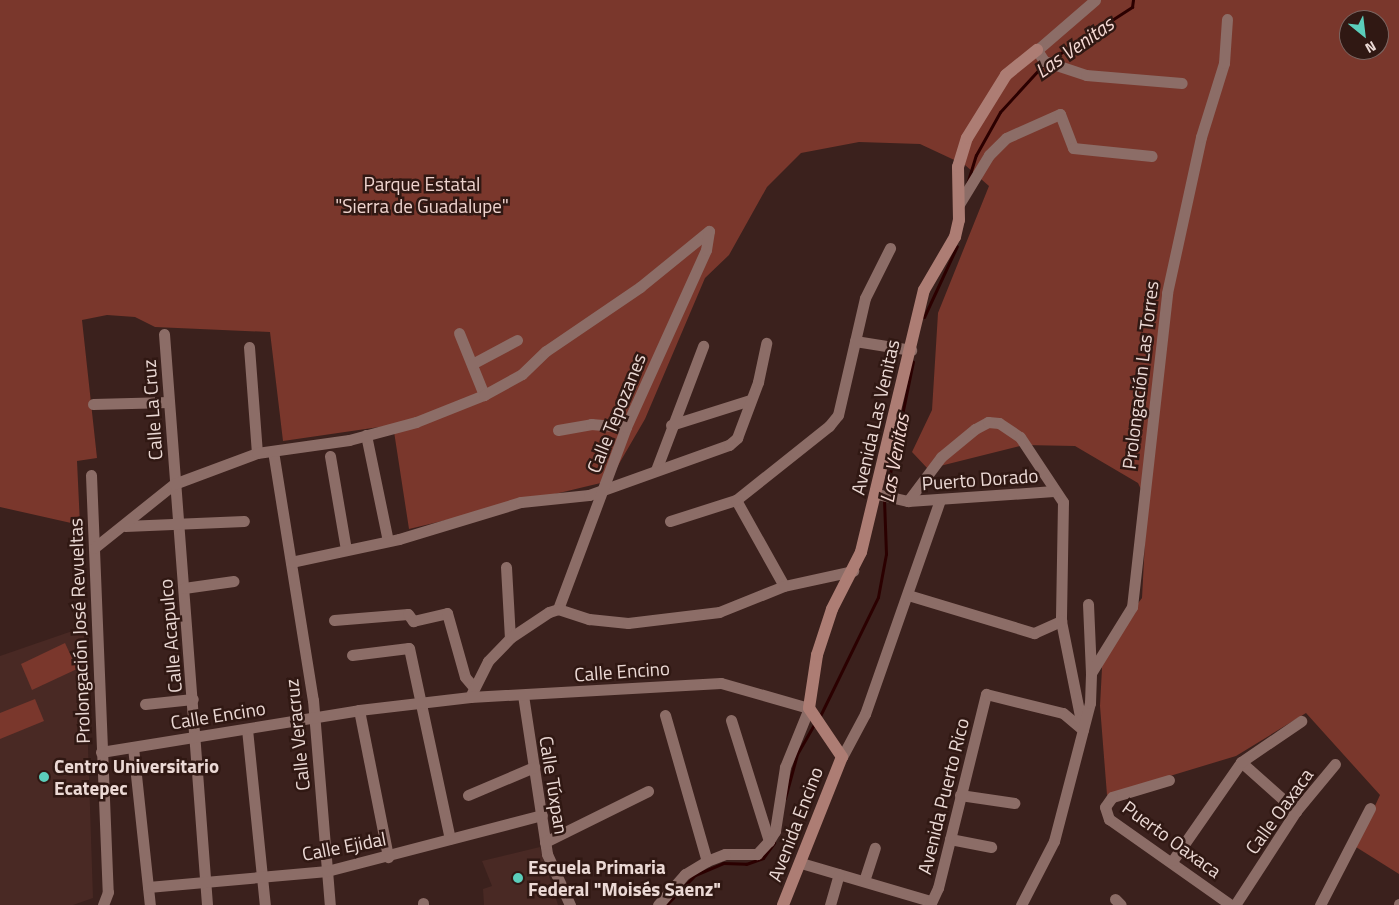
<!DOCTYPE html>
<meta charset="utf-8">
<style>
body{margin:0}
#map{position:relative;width:1399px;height:905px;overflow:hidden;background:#3b211d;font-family:"Titillium Web",sans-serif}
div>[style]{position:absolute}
.built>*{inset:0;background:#492924}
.green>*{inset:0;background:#7a372c}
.stream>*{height:3px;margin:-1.5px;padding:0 1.5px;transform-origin:1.5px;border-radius:1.5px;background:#2b0000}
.minor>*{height:11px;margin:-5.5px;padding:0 5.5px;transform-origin:5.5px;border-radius:5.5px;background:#8c6d67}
.secondary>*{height:12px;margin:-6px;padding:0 6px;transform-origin:6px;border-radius:6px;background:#ad7d74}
.dots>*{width:14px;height:14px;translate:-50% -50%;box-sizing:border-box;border:2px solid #301813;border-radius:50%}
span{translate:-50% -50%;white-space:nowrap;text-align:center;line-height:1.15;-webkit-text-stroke:5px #301813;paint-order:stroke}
.park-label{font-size:19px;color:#efd4cf}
.street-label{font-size:19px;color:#ebd9d5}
.poi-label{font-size:19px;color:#ebd9d5;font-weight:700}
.left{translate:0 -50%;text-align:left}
.water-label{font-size:20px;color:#f6dad5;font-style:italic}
.north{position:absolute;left:1339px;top:10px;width:50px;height:50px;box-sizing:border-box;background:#301813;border:1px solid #7b6561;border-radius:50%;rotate:151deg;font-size:14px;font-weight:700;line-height:20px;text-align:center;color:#ebd9d5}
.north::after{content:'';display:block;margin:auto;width:18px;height:22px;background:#5bcebb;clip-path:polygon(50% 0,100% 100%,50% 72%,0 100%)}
</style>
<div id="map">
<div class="built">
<div style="clip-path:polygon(84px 627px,93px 898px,73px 905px,0 905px,0 656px)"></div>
<div style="clip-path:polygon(540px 847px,558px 905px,484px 905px,483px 889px,492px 886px,482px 861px)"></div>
</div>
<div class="green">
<div style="clip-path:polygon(evenodd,0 0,1399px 0,1399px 874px,1356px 847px,1380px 795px,1306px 713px,1236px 756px,1107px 795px,1100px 706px,1103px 649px,1142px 598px,1147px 502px,1138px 483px,1075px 446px,1024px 445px,928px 469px,912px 452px,932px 410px,938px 313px,989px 186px,965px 165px,920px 144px,859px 142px,801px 153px,767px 187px,729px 255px,705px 278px,645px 419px,609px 481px,409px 529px,393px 425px,283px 441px,270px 332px,155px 327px,135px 317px,107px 315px,82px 320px,97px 458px,77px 461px,80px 525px,0 507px,0 0,1349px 20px,1379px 20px,1379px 50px,1349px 50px,1349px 20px)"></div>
<div style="clip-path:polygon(65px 643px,77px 669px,32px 690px,21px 664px)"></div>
<div style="clip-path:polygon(35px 699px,44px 721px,0 739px,0 713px)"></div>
</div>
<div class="stream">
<div style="left:1050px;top:60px;width:98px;rotate:-32.9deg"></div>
<div style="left:1132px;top:7px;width:7px;rotate:-82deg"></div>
<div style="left:967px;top:184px;width:30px;rotate:-73deg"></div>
<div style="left:976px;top:155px;width:49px;rotate:-60.8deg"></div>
<div style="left:1000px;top:112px;width:64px;rotate:-47.5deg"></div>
<div style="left:924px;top:317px;width:78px;rotate:-65.1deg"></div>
<div style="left:886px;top:493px;width:134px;rotate:-78.4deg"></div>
<div style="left:820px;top:716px;width:132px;rotate:-64deg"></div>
<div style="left:878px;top:597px;width:44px;rotate:-79.5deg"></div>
<div style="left:886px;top:554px;width:55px;rotate:-92.1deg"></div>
<div style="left:785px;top:798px;width:46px;rotate:-74.7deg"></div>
<div style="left:797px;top:754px;width:36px;rotate:-60deg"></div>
<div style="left:666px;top:905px;width:42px;rotate:-46deg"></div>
<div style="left:695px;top:875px;width:30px;rotate:-23deg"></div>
<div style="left:723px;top:863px;width:23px;rotate:2deg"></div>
<div style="left:746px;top:864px;width:18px;rotate:-19deg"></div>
<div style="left:763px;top:858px;width:19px;rotate:-54deg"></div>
</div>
<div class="minor">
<div style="left:1095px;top:0;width:77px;rotate:139.2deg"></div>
<div style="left:1037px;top:50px;width:13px;rotate:58deg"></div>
<div style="left:1044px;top:61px;width:44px;rotate:18.4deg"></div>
<div style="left:1086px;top:75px;width:96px;rotate:4.8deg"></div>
<div style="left:958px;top:206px;width:60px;rotate:-58.7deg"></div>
<div style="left:989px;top:155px;width:24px;rotate:-45deg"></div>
<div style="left:1006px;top:138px;width:59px;rotate:-24deg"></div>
<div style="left:1060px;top:114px;width:36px;rotate:69deg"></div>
<div style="left:1073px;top:148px;width:79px;rotate:5.8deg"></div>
<div style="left:459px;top:333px;width:67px;rotate:68deg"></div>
<div style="left:164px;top:334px;width:573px;rotate:85.69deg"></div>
<div style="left:855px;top:341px;width:57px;rotate:9.1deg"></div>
<div style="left:249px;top:347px;width:106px;rotate:85.7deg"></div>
<div style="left:472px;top:364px;width:51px;rotate:-28.1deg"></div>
<div style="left:93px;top:404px;width:76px;rotate:-1.5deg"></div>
<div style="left:671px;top:425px;width:83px;rotate:-17.6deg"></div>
<div style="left:558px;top:430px;width:34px;rotate:-10deg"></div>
<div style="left:591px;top:424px;width:35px;rotate:5deg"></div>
<div style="left:366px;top:435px;width:108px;rotate:78.3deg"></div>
<div style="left:273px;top:451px;width:252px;rotate:80.9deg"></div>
<div style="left:313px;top:700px;width:206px;rotate:85.3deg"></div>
<div style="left:330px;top:456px;width:95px;rotate:80.3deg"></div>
<div style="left:656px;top:470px;width:133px;rotate:-69.2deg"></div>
<div style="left:91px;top:475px;width:417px;rotate:87.7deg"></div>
<div style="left:108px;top:892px;width:14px;rotate:111deg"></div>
<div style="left:877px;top:494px;width:32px;rotate:13deg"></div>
<div style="left:908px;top:501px;width:146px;rotate:-3.9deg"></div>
<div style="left:736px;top:500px;width:98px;rotate:60.8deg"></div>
<div style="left:908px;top:501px;width:55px;rotate:-53.1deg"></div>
<div style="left:941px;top:457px;width:44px;rotate:-39.5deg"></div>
<div style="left:975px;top:429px;width:15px;rotate:-28deg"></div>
<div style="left:988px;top:422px;width:11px;rotate:5deg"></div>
<div style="left:999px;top:423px;width:25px;rotate:34deg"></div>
<div style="left:1020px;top:437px;width:78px;rotate:56.5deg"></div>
<div style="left:1063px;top:502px;width:119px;rotate:91deg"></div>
<div style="left:1061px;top:621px;width:107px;rotate:78.7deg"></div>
<div style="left:670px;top:521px;width:69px;rotate:-17.7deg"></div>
<div style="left:736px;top:500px;width:119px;rotate:-38.5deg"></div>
<div style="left:829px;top:426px;width:14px;rotate:-51deg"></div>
<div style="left:838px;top:415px;width:120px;rotate:-77deg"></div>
<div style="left:865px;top:298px;width:56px;rotate:-63.4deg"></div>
<div style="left:125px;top:526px;width:119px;rotate:-2.4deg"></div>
<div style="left:94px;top:548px;width:102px;rotate:-38.7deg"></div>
<div style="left:174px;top:484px;width:89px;rotate:-20.5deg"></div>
<div style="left:257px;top:453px;width:93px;rotate:-8deg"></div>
<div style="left:349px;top:440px;width:69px;rotate:-15deg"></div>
<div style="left:416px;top:422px;width:73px;rotate:-21.7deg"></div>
<div style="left:484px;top:395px;width:43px;rotate:-28.9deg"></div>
<div style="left:522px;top:374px;width:33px;rotate:-44deg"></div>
<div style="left:546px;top:351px;width:114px;rotate:-34.2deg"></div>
<div style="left:640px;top:287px;width:89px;rotate:-39.1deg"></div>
<div style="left:291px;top:562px;width:110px;rotate:-12deg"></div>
<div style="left:399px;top:539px;width:127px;rotate:-16.9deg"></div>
<div style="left:521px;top:502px;width:68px;rotate:-5.9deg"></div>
<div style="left:589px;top:495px;width:149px;rotate:-19.7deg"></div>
<div style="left:729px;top:445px;width:11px;rotate:-41deg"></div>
<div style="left:737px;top:438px;width:60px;rotate:-69.4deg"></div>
<div style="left:758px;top:382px;width:40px;rotate:-78deg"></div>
<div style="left:506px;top:567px;width:71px;rotate:86.8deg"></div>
<div style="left:184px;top:588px;width:50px;rotate:-8deg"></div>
<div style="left:908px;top:595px;width:132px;rotate:16.8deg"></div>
<div style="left:1034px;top:633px;width:30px;rotate:-24deg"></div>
<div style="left:1088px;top:604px;width:69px;rotate:87.5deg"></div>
<div style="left:558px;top:609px;width:194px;rotate:-69.5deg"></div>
<div style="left:626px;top:427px;width:194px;rotate:-65.7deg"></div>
<div style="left:706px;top:250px;width:19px;rotate:-81deg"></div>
<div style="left:334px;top:620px;width:74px;rotate:-4.6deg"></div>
<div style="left:408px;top:614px;width:9px;rotate:54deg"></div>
<div style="left:413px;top:621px;width:35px;rotate:-13deg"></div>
<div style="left:447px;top:613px;width:66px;rotate:74.3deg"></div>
<div style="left:465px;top:677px;width:11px;rotate:49deg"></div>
<div style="left:352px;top:655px;width:57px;rotate:-7deg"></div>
<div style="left:409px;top:648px;width:195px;rotate:77.9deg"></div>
<div style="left:523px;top:695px;width:161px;rotate:81.4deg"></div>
<div style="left:547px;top:854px;width:56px;rotate:65.7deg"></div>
<div style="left:470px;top:697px;width:40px;rotate:-63.4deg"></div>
<div style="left:488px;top:661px;width:32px;rotate:-46deg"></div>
<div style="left:510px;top:638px;width:47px;rotate:-33.7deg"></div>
<div style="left:549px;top:612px;width:9px;rotate:-18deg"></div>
<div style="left:558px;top:609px;width:33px;rotate:18deg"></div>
<div style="left:589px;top:619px;width:39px;rotate:6deg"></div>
<div style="left:628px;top:623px;width:92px;rotate:-6.9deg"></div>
<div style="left:719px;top:612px;width:70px;rotate:-21.8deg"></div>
<div style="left:784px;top:586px;width:71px;rotate:-12.3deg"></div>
<div style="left:145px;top:704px;width:48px;rotate:-5.9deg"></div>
<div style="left:359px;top:710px;width:150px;rotate:78.8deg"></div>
<div style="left:665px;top:715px;width:152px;rotate:74deg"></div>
<div style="left:731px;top:720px;width:127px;rotate:72.6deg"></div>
<div style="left:247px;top:729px;width:177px;rotate:84.2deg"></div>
<div style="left:133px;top:747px;width:159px;rotate:83.9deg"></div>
<div style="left:101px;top:752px;width:261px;rotate:-9.2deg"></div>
<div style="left:359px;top:710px;width:112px;rotate:-6.7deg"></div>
<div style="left:470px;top:697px;width:251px;rotate:-3.2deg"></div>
<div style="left:721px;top:683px;width:91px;rotate:15.9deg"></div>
<div style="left:809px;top:708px;width:64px;rotate:112.1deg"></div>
<div style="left:785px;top:767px;width:65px;rotate:98.9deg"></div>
<div style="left:775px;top:831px;width:12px;rotate:121deg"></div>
<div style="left:769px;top:841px;width:18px;rotate:133deg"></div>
<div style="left:757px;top:854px;width:32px;rotate:180deg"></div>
<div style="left:725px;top:854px;width:19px;rotate:159deg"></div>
<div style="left:707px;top:861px;width:26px;rotate:149deg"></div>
<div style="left:685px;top:874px;width:41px;rotate:131.1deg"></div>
<div style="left:842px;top:757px;width:49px;rotate:-61.9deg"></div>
<div style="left:865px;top:714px;width:227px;rotate:-70.7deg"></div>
<div style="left:1241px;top:762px;width:74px;rotate:41.7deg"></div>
<div style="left:1169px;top:780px;width:59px;rotate:163.4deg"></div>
<div style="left:1112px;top:797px;width:12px;rotate:125deg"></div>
<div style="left:1105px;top:807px;width:13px;rotate:72deg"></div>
<div style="left:1109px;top:819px;width:149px;rotate:35.2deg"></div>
<div style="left:468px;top:795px;width:72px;rotate:-23deg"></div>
<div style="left:960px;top:795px;width:55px;rotate:8.4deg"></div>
<div style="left:950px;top:839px;width:42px;rotate:11deg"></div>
<div style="left:545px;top:842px;width:115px;rotate:-26.3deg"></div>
<div style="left:1173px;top:860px;width:119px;rotate:-55.2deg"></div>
<div style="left:1241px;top:762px;width:73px;rotate:-34.3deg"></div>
<div style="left:801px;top:863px;width:134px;rotate:16.4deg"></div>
<div style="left:864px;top:881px;width:35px;rotate:-72deg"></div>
<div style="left:148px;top:887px;width:180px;rotate:-5.1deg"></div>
<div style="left:327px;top:871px;width:222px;rotate:-14.6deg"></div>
<div style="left:1115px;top:899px;width:8px;rotate:45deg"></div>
<div style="left:423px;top:903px;width:2px;rotate:90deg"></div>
<div style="left:830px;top:905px;width:32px;rotate:-74deg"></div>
<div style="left:930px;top:905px;width:19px;rotate:-65deg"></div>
<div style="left:938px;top:888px;width:200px;rotate:-76.1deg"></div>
<div style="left:986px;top:694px;width:79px;rotate:13.9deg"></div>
<div style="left:1063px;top:713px;width:26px;rotate:40deg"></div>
<div style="left:1021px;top:905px;width:72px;rotate:-62.7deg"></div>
<div style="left:1054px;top:841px;width:143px;rotate:-75.4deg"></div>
<div style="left:1090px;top:703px;width:30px;rotate:-88deg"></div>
<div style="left:1091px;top:673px;width:78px;rotate:-58.2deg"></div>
<div style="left:1132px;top:607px;width:316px;rotate:-83.6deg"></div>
<div style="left:1167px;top:293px;width:160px;rotate:-77.7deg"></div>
<div style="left:1201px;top:137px;width:77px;rotate:-72.7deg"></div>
<div style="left:1224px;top:63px;width:44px;rotate:-86.1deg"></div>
<div style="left:1235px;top:905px;width:112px;rotate:-57deg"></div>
<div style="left:1296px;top:811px;width:61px;rotate:-50.3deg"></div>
<div style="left:1320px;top:905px;width:109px;rotate:-62.7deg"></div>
<div style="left:1399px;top:905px;width:1px;rotate:-90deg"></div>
</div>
<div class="secondary">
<div style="left:783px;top:905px;width:159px;rotate:-68.3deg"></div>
<div style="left:842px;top:757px;width:59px;rotate:-124deg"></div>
<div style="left:809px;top:708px;width:54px;rotate:-81.4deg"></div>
<div style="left:817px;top:655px;width:48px;rotate:-71.9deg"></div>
<div style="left:832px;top:609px;width:64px;rotate:-63deg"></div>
<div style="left:861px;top:552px;width:269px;rotate:-76.5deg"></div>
<div style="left:924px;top:290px;width:61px;rotate:-59.7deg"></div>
<div style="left:955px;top:237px;width:17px;rotate:-77deg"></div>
<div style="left:959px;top:220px;width:53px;rotate:-91.1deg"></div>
<div style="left:958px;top:167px;width:30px;rotate:-73deg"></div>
<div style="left:967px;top:138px;width:74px;rotate:-58.2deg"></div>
<div style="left:1006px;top:75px;width:40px;rotate:-39deg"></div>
</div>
<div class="dots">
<div style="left:44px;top:777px;background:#5bcebb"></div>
<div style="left:518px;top:878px;background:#5bcebb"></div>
</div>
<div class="park-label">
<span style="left:422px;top:195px">Parque Estatal<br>"Sierra de Guadalupe"</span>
</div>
<div class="street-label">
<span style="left:1140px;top:375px;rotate:-83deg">Prolongación Las Torres</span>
<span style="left:152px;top:410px;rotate:-94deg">Calle La Cruz</span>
<span style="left:616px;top:413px;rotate:-68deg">Calle Tepozanes</span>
<span style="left:875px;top:417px;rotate:-77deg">Avenida Las Venitas</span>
<span style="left:980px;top:479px;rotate:-4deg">Puerto Dorado</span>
<span style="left:79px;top:631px;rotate:-92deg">Prolongación José Revueltas</span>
<span style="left:170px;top:636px;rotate:-95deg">Calle Acapulco</span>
<span style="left:622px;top:671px;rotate:-4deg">Calle Encino</span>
<span style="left:218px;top:715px;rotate:-9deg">Calle Encino</span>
<span style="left:297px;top:735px;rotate:-96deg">Calle Veracruz</span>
<span style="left:554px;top:785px;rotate:81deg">Calle Túxpan</span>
<span style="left:943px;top:796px;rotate:-76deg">Avenida Puerto Rico</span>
<span style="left:1279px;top:811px;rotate:-54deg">Calle Oaxaca</span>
<span style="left:795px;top:824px;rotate:-69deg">Avenida Encino</span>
<span style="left:1172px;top:839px;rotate:36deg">Puerto Oaxaca</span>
<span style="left:344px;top:846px;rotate:-11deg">Calle Ejidal</span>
</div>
<div class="poi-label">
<span class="left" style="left:54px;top:777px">Centro Universitario<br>Ecatepec</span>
<span class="left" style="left:528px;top:878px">Escuela Primaria<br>Federal "Moisés Saenz"</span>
</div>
<div class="water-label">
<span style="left:1074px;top:47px;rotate:-35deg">Las Venitas</span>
<span style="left:894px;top:458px;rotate:-80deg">Las Venitas</span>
</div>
<div class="north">N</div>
</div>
